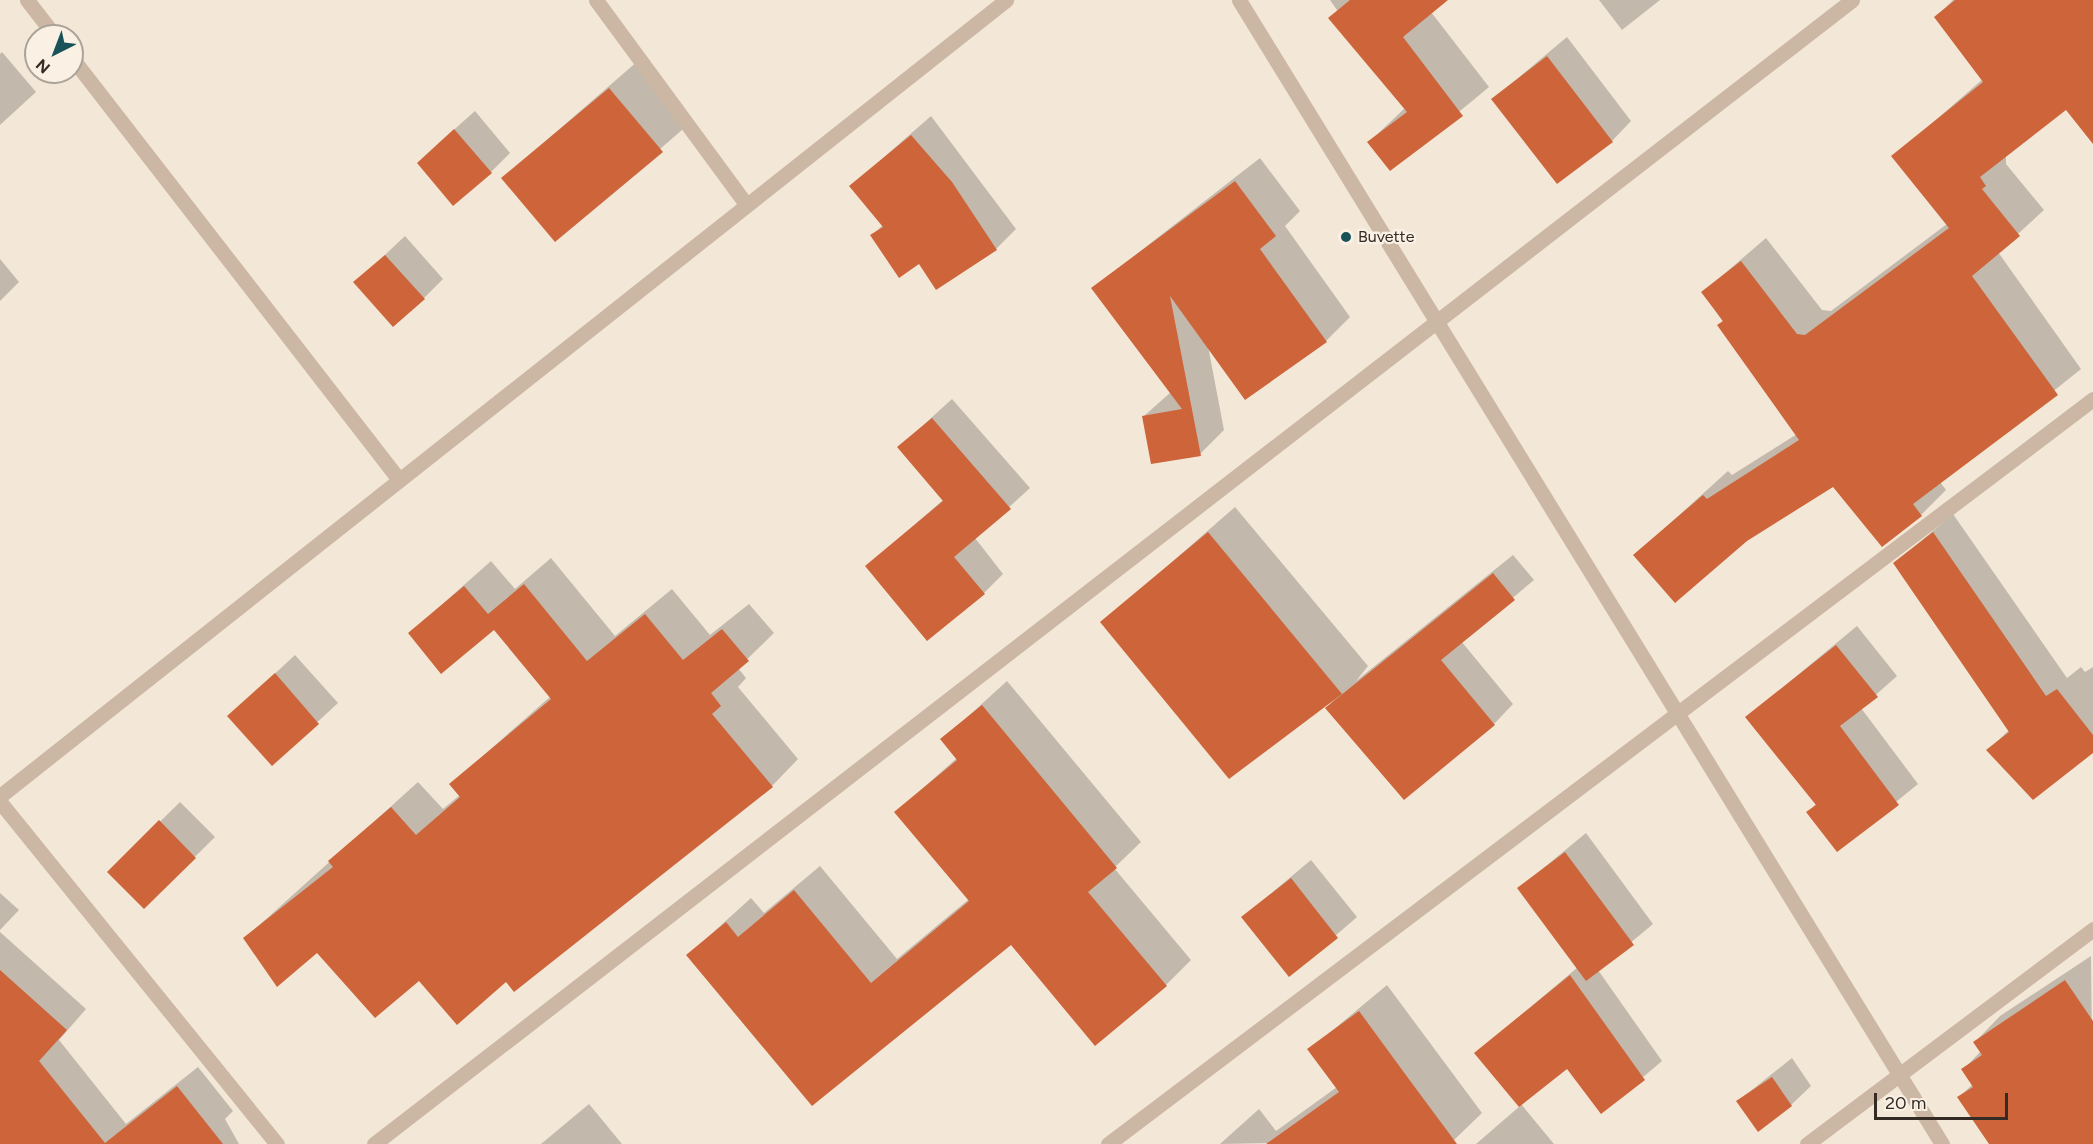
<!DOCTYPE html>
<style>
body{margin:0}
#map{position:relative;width:2093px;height:1144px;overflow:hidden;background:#f3e7d7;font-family:Figtree,sans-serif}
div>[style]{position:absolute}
.shadow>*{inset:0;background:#0003}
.building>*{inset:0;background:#ce653a}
.minor>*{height:15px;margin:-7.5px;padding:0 7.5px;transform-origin:7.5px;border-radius:7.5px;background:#cbb7a3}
.dots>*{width:16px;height:16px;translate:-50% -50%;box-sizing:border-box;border:3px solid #faf1e4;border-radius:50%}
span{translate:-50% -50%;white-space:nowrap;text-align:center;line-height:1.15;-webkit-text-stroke:4.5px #faf1e4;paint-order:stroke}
.poi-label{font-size:16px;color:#352b25}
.left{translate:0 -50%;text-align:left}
.north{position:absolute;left:24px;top:24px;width:60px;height:60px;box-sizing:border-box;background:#faf1e4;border:2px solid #aba298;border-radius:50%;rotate:222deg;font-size:16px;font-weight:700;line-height:24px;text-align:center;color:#352b25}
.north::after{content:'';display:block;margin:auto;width:21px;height:27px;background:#195259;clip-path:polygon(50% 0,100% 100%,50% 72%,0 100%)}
.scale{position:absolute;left:1874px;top:1093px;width:134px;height:27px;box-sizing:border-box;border:3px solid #352b25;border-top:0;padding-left:8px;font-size:18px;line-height:21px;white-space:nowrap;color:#352b25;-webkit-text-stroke:4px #faf1e4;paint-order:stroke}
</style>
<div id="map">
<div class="shadow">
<div style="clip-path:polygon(1330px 0,1446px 0,1431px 12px,1489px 87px,1390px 169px,1369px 142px,1405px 108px)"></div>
<div style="clip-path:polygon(1599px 0,1660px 0,1622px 30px)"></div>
<div style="clip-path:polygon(1953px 0,2093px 0,2093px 106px,2066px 108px,2006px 155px,2006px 164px,2044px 210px,1998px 252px,2081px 369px,1940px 482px,1946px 490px,1921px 515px,1833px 485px,1635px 555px,1728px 471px,1732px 475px,1797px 434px,1703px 292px,1766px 238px,1822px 310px,1831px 311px,1947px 224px,1893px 157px,1983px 79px,1936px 17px)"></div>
<div style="clip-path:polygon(1567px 37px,1631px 121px,1612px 141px,1493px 99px)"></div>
<div style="clip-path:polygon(2px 52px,36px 92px,0 125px,0 54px)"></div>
<div style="clip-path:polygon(639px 60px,691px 122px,556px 240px,503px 178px)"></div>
<div style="clip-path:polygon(475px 111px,510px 153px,491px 172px,439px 143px)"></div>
<div style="clip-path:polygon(931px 116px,1016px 229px,996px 249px,919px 262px,872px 235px,883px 225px,851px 186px)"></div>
<div style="clip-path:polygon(1260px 158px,1300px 211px,1285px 226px,1350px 317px,1326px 341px,1208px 346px,1224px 430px,1200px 454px,1144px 416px,1171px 392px,1093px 288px)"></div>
<div style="clip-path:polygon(405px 236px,443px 279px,424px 298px,355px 283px)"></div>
<div style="clip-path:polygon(0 259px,19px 282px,0 301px)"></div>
<div style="clip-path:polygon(952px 399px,1030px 488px,975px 538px,1003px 574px,984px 593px,867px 566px,943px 500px,899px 447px)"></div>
<div style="clip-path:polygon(1235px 507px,1368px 666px,1356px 681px,1513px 555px,1534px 580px,1461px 641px,1513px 704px,1494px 724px,1327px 708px,1336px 697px,1102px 623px)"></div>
<div style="clip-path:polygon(1953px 514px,2067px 678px,2081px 667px,2085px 672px,2093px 667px,2093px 751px,1988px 750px,2009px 730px,1895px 563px)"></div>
<div style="clip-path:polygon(551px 558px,615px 636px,672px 589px,710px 635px,749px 604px,774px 633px,738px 668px,746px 678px,738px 687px,798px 759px,772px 786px,506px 980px,419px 979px,318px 951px,245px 938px,418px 782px,443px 809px,460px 795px,451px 784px,551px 696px,494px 628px,410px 633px,491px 561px,515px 589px)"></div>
<div style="clip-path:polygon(1857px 626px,1897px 676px,1861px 708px,1918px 784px,1837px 850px,1808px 812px,1817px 803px,1747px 717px)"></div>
<div style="clip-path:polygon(295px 655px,338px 703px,272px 764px,229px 716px)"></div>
<div style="clip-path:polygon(1007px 681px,1141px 842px,1114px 868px,1191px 960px,1166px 985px,1011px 943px,813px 1104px,688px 955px,751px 898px,764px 913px,820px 866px,897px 959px,969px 899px,896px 812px,957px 758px,942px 740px)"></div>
<div style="clip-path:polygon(180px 802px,215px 837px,144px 907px,109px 872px)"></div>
<div style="clip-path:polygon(1586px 833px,1653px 924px,1598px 970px,1662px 1061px,1602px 1112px,1567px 1067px,1521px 1104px,1554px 1144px,1476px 1144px,1520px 1106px,1476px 1053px,1578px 967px,1519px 888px)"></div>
<div style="clip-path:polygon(1311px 860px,1357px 917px,1290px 975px,1243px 917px)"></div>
<div style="clip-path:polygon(0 893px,19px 910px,0 930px)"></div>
<div style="clip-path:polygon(0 932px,86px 1009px,59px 1040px,126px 1124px,198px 1067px,233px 1111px,225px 1119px,239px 1144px,0 1144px)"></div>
<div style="clip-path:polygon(2091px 956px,2093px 1144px,1991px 1144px,1959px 1097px,1973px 1084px,1963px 1070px,1981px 1051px,1975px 1042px,2000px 1016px)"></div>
<div style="clip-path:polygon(1387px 985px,1482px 1113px,1454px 1140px,1220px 1144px,1259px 1109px,1276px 1131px,1337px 1087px,1309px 1050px)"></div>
<div style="clip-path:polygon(1792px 1058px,1811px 1086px,1791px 1105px,1738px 1101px)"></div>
<div style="clip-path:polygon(589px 1104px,622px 1144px,541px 1144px)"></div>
</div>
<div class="building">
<div style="clip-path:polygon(1350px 0,1448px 0,1403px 37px,1463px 116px,1390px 171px,1367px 142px,1407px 112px,1328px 18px)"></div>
<div style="clip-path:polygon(1955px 0,2093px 0,2093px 144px,2066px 110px,1980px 177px,1986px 186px,1982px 189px,2020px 236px,1972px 276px,2058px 395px,1913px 504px,1922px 516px,1882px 547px,1833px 487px,1747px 541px,1675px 603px,1633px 555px,1703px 495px,1707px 499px,1799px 440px,1717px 325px,1723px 321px,1701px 292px,1741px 261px,1797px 334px,1805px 335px,1949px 228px,1891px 156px,1983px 82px,1934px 17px)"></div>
<div style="clip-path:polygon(1547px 56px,1613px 142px,1557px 184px,1491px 99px)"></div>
<div style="clip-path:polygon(609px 88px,663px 152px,555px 242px,501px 178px)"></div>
<div style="clip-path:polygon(454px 129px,492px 173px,453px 206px,417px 163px)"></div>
<div style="clip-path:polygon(911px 135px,952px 182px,997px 250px,936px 290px,919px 264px,899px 278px,870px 235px,883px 227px,849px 186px)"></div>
<div style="clip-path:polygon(1235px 181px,1276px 236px,1260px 249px,1327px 342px,1245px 400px,1170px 296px,1201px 456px,1151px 464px,1142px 416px,1182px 409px,1091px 288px)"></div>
<div style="clip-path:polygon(385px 255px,425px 299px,393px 327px,353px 282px)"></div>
<div style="clip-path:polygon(932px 418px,1011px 509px,954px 557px,985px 594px,927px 641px,865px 566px,943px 501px,897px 447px)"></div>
<div style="clip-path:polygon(1208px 532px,1342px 694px,1229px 779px,1100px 622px)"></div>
<div style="clip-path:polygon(1933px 532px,2046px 696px,2057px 689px,2093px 735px,2093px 753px,2033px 800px,1986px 750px,2009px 732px,1893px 563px)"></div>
<div style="clip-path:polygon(1493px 573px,1515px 600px,1441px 660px,1495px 725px,1404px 800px,1325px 708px)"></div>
<div style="clip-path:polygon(524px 584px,587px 661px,645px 614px,683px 660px,722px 629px,749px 661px,711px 693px,721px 706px,712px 714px,773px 787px,514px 992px,506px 982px,457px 1025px,419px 981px,375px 1018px,317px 953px,277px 987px,243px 938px,333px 867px,328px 861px,391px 807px,416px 835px,460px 797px,449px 784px,551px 699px,494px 630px,441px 674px,408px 633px,464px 586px,488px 614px)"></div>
<div style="clip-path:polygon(1836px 645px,1878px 697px,1840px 726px,1899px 805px,1837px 852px,1806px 812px,1816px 805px,1745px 717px)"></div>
<div style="clip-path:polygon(275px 673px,319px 724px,272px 766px,227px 716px)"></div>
<div style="clip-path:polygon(982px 705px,1117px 868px,1088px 892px,1167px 986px,1095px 1046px,1011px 945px,812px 1106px,686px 955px,726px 922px,738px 937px,794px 890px,871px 983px,969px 901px,894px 812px,957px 760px,940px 739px)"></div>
<div style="clip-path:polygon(159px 820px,196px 858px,144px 909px,107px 872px)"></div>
<div style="clip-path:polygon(1565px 852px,1634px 945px,1586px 981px,1517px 888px)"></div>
<div style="clip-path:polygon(1291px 878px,1338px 938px,1289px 977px,1241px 917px)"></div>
<div style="clip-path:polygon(0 970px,67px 1030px,39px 1061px,105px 1143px,177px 1086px,223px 1144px,0 1144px)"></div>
<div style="clip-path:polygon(1570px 975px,1645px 1080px,1601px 1114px,1567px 1069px,1519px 1107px,1474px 1053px)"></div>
<div style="clip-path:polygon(2065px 980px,2093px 1021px,2093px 1144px,1989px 1144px,1957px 1097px,1973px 1087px,1961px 1069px,1982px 1055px,1973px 1042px)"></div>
<div style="clip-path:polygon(1359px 1011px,1411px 1082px,1457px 1144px,1266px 1144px,1339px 1092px,1307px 1049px)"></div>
<div style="clip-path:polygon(1772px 1077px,1792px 1106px,1758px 1132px,1736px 1101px)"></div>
</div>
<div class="minor">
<div style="left:27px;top:0;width:46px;rotate:52.1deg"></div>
<div style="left:596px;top:0;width:253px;rotate:53.7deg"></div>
<div style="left:1239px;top:0;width:1343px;rotate:58.43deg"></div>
<div style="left:72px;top:58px;width:530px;rotate:52.2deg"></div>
<div style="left:0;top:796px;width:1283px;rotate:-38.35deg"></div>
<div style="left:0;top:802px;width:440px;rotate:51deg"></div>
<div style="left:374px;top:1144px;width:1869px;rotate:-37.74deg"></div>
<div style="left:1108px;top:1144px;width:1235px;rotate:-37.1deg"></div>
<div style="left:1807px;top:1144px;width:358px;rotate:-36.9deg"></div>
</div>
<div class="dots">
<div style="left:1346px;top:237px;background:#195259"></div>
</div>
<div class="poi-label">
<span class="left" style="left:1358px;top:237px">Buvette</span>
</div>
<div class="north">N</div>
<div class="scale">20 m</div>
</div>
